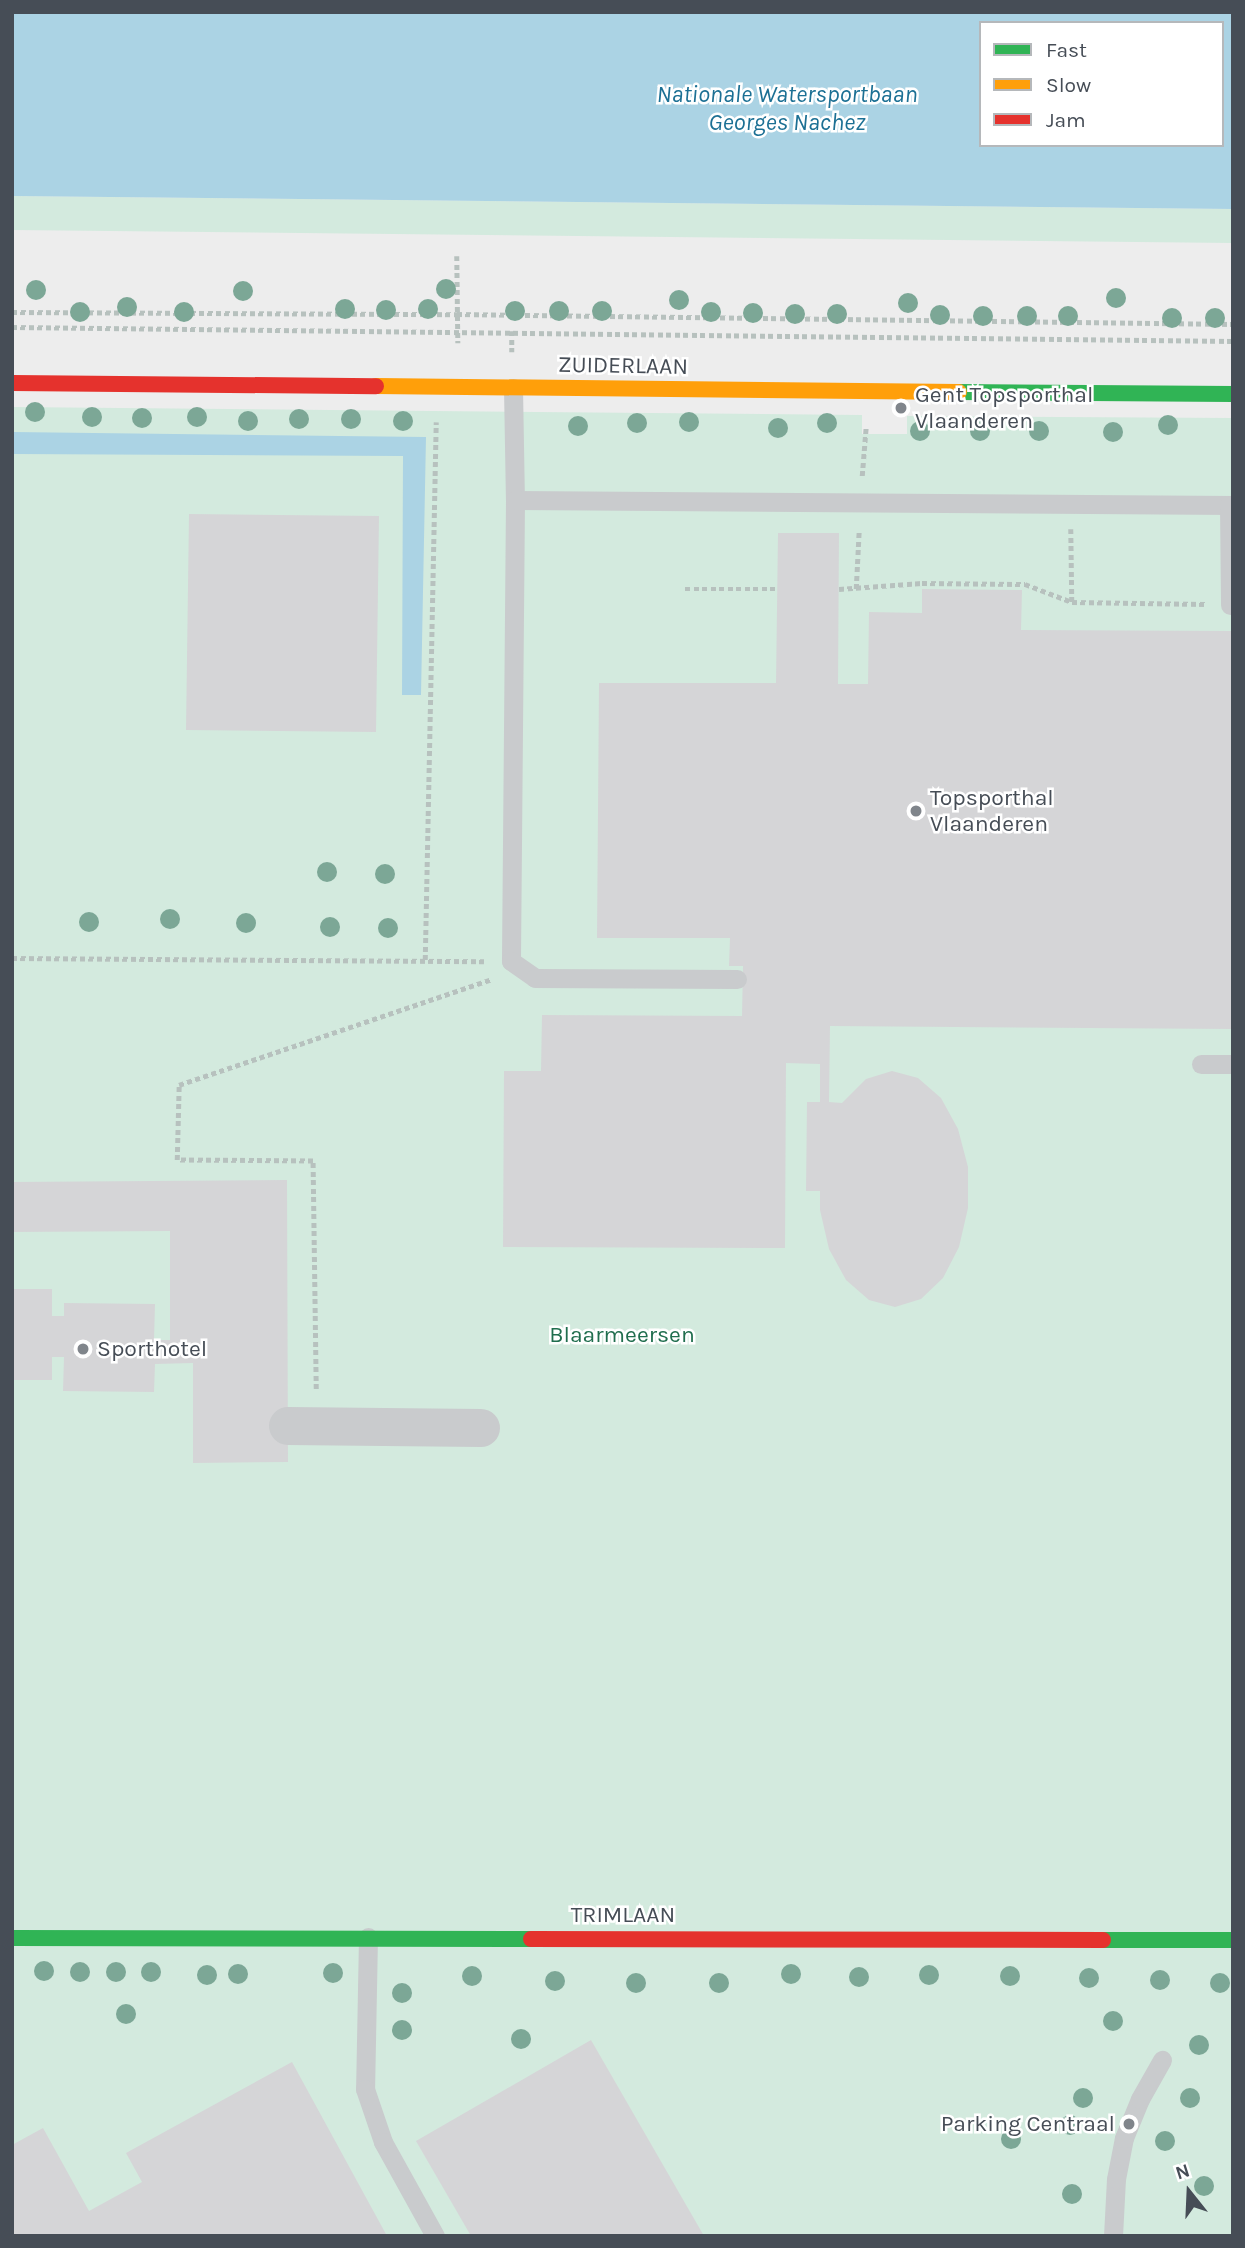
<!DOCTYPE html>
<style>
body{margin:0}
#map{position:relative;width:1245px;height:2248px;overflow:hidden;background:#ededed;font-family:Karla,sans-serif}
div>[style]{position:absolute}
.green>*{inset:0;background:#d3eade}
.water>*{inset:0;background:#abd3e4}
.building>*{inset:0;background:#d5d5d7}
.path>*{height:4.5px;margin-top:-2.25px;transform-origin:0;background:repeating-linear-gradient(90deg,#b7c1be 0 5px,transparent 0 8.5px)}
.lane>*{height:19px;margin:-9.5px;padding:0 9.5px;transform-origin:9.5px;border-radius:9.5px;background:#c9cbcd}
.street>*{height:38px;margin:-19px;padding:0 19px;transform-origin:19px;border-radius:19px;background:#c9cbcd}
.fast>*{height:16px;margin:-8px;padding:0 8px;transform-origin:8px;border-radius:8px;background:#30b455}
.slow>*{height:16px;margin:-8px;padding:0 8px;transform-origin:8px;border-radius:8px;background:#ff9f0a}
.jam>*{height:16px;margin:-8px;padding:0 8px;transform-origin:8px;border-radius:8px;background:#e5322d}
.trees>*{width:20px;height:20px;margin:-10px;border-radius:50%;background:#7ca796}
.dots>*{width:19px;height:19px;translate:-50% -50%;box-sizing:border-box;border:4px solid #fff;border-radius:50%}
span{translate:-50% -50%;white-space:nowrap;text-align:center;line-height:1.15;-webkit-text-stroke:5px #fff;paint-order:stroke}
.street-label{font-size:23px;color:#464d56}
.poi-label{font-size:23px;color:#464d56}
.left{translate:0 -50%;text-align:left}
.right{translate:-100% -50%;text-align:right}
.park-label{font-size:23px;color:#206e4e}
.water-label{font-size:24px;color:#1c7094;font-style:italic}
.frame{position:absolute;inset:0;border:14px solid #464d56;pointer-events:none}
.legend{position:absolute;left:979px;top:21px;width:245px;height:126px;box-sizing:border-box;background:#fff;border:2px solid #b5b8bb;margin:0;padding:9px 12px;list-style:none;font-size:21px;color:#464d56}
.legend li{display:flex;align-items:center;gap:14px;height:35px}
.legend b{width:35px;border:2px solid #b5b8bb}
.north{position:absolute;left:1154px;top:2157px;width:70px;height:70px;-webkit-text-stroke:5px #fff;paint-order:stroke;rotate:342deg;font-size:19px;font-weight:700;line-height:28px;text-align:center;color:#464d56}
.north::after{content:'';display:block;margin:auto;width:24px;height:32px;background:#464d56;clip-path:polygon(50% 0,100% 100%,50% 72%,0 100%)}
</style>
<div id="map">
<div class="green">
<div style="clip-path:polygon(12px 196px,1233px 209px,1233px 243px,12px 230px)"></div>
<div style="clip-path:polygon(12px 407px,862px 415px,862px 434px,907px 434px,907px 416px,1233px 418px,1233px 2236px,12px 2236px)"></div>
</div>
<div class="water">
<div style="clip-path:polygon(evenodd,12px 12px,1233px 12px,1233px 209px,12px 196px,12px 12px,981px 23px,1222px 23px,1222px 145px,981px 145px,981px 23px)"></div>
<div style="clip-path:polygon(12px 432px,426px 437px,421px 695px,402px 695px,403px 456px,12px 454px)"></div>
</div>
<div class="building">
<div style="clip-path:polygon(189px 514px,379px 516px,376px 732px,186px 730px)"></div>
<div style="clip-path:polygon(778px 533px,839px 533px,838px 684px,868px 684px,869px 612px,922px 613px,922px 589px,1022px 590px,1021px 630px,1233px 631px,1233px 1029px,830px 1026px,829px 1102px,842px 1103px,866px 1079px,892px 1071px,918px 1078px,941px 1098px,958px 1129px,968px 1167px,968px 1208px,959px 1247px,943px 1278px,921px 1299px,895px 1307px,869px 1300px,846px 1280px,829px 1249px,820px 1210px,820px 1191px,806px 1191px,807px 1102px,820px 1102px,820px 1064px,786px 1063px,785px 1248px,503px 1247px,504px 1071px,541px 1071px,542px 1015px,742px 1016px,743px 966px,729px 966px,730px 938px,597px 938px,599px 683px,776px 683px)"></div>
<div style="clip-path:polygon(287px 1180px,288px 1462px,193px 1463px,193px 1363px,155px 1364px,154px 1392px,63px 1391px,64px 1357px,52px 1357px,52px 1380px,12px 1380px,12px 1289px,52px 1289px,52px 1316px,64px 1316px,64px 1303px,155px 1304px,154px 1340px,170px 1340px,170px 1231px,12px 1232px,12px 1182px)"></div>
<div style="clip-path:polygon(591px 2040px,704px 2236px,471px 2236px,416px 2141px)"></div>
<div style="clip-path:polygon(292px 2062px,387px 2236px,12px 2236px,12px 2145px,43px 2128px,89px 2211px,142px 2182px,126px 2153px)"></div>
</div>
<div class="path">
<div style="left:457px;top:256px;width:87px;rotate:89.3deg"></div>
<div style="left:12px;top:312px;width:445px;rotate:0.3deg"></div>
<div style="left:457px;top:314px;width:776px;rotate:0.74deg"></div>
<div style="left:12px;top:327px;width:1221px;rotate:0.66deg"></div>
<div style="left:512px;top:331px;width:21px;rotate:90deg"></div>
<div style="left:862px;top:476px;width:50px;rotate:-85.4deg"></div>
<div style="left:1071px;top:529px;width:73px;rotate:89.2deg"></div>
<div style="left:685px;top:589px;width:92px"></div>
<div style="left:839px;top:589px;width:83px;rotate:-4.1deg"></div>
<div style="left:922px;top:583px;width:103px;rotate:0.6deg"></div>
<div style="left:1025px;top:584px;width:50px;rotate:21deg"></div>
<div style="left:1072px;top:602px;width:133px;rotate:0.9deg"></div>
<div style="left:856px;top:589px;width:59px;rotate:-87.1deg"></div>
<div style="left:12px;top:958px;width:472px;rotate:0.4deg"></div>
<div style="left:425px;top:960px;width:538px;rotate:-88.83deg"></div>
<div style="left:316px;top:1389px;width:228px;rotate:-90.8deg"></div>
<div style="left:313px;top:1161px;width:136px;rotate:-179.6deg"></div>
<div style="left:177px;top:1160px;width:75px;rotate:-88.5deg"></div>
<div style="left:179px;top:1085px;width:331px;rotate:-18.7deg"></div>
</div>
<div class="lane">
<div style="left:513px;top:388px;width:112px;rotate:89deg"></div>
<div style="left:515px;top:500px;width:461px;rotate:90.5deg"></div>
<div style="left:511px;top:961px;width:29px;rotate:35deg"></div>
<div style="left:535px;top:978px;width:202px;rotate:0.3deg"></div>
<div style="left:515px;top:500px;width:718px;rotate:0.4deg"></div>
<div style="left:1229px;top:505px;width:100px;rotate:89.4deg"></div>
<div style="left:1201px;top:1064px;width:32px"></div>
<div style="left:368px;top:1937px;width:152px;rotate:91.1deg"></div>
<div style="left:365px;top:2089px;width:56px;rotate:71.2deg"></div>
<div style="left:383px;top:2142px;width:107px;rotate:61deg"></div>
<div style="left:1113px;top:2236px;width:57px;rotate:-87deg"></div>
<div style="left:1116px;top:2179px;width:42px;rotate:-79deg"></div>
<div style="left:1124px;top:2138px;width:42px;rotate:-67.7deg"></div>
<div style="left:1140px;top:2099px;width:45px;rotate:-60.6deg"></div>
</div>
<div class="street">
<div style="left:288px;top:1426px;width:193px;rotate:0.6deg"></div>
</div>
<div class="fast">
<div style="left:959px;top:392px;width:274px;rotate:0.4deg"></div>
<div style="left:12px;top:1938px;width:519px;rotate:0.11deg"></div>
<div style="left:1103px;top:1940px;width:130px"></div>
</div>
<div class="slow">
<div style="left:376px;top:386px;width:583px;rotate:0.59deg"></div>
</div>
<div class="jam">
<div style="left:12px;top:383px;width:364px;rotate:0.5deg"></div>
<div style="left:531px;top:1939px;width:572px;rotate:0.1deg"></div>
</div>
<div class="trees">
<div style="left:446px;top:289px"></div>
<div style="left:36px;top:290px"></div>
<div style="left:243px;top:291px"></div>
<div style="left:1116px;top:298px"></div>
<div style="left:679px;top:300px"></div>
<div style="left:908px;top:303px"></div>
<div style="left:127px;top:307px"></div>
<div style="left:345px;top:309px"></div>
<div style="left:428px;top:309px"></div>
<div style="left:386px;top:310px"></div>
<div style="left:515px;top:311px"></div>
<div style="left:559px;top:311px"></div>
<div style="left:602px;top:311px"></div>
<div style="left:80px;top:312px"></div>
<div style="left:184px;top:312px"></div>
<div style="left:711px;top:312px"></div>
<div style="left:753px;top:313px"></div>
<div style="left:795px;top:314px"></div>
<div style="left:837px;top:314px"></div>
<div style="left:940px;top:315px"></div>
<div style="left:983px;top:316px"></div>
<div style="left:1027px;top:316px"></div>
<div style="left:1068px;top:316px"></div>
<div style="left:1172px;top:318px"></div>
<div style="left:1215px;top:318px"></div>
<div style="left:35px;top:412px"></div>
<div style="left:92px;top:417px"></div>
<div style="left:197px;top:417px"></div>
<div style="left:142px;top:418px"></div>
<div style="left:299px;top:419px"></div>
<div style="left:351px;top:419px"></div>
<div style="left:248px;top:421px"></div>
<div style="left:403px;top:421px"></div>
<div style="left:689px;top:422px"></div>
<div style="left:637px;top:423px"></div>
<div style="left:827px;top:423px"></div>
<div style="left:1168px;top:425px"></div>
<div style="left:578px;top:426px"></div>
<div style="left:778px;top:428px"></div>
<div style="left:920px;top:431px"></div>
<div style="left:980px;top:431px"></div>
<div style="left:1039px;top:431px"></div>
<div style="left:1113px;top:432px"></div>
<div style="left:327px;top:872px"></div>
<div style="left:385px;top:874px"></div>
<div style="left:170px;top:919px"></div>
<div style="left:89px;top:922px"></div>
<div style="left:246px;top:923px"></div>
<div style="left:330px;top:927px"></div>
<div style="left:388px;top:928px"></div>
<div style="left:44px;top:1971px"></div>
<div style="left:80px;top:1972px"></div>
<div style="left:116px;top:1972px"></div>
<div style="left:151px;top:1972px"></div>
<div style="left:333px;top:1973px"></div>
<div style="left:238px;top:1974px"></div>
<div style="left:791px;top:1974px"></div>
<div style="left:207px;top:1975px"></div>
<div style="left:929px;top:1975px"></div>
<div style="left:472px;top:1976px"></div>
<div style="left:1010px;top:1976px"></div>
<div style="left:859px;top:1977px"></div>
<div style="left:1089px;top:1978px"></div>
<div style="left:1160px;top:1980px"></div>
<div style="left:555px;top:1981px"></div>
<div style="left:636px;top:1983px"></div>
<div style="left:719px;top:1983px"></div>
<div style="left:1220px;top:1983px"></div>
<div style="left:402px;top:1993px"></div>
<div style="left:126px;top:2014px"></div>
<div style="left:1113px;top:2021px"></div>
<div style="left:402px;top:2030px"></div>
<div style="left:521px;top:2039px"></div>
<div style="left:1199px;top:2045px"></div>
<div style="left:1083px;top:2098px"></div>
<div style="left:1190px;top:2098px"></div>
<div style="left:1070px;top:2125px"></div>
<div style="left:1011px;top:2139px"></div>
<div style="left:1165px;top:2141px"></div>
<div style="left:1204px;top:2186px"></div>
<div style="left:1072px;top:2194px"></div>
</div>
<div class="dots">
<div style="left:901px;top:408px;background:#80858b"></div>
<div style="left:916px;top:811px;background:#80858b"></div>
<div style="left:83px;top:1349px;background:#80858b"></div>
<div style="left:1129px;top:2124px;background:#80858b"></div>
</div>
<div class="street-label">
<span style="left:623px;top:366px;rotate:1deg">ZUIDERLAAN</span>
<span style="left:623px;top:1915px">TRIMLAAN</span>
</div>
<div class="poi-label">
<span class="left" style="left:915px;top:408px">Gent Topsporthal<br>Vlaanderen</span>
<span class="left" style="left:930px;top:811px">Topsporthal<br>Vlaanderen</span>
<span class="left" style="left:97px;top:1349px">Sporthotel</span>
<span class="right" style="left:1115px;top:2124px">Parking Centraal</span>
</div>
<div class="park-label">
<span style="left:622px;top:1335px">Blaarmeersen</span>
</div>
<div class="water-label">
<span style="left:787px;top:109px">Nationale Watersportbaan<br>Georges Nachez</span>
</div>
<div class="frame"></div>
<ul class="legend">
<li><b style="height:9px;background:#30b455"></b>Fast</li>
<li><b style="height:9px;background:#ff9f0a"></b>Slow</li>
<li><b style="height:9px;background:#e5322d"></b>Jam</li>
</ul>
<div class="north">N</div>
</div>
